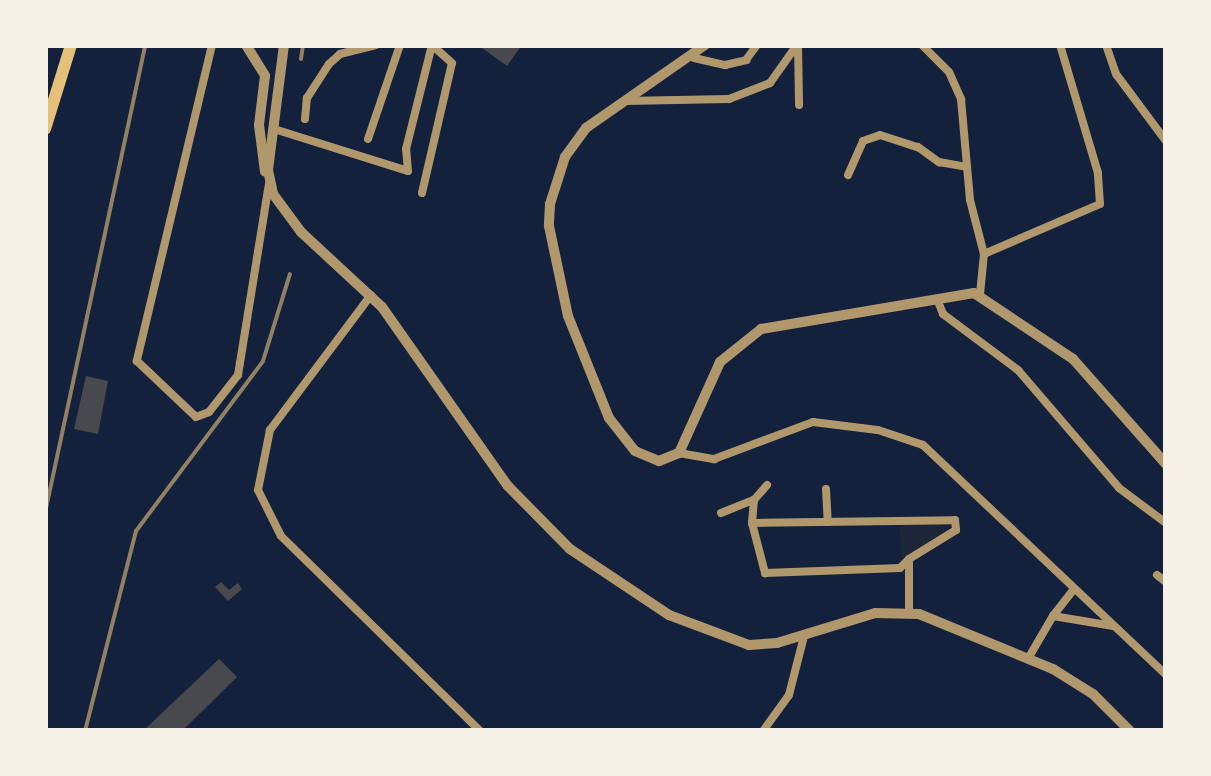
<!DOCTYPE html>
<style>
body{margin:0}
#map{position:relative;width:1211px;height:776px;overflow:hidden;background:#14213d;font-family:"Golos Text",sans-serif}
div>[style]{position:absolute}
.green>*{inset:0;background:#1d2539}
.building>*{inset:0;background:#48494c}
.minor>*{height:8px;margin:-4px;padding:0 4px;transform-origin:4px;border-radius:4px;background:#b1986c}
.tertiary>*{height:10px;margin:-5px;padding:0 5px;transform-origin:5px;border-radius:5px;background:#b1986c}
.primary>*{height:12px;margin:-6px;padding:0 6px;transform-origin:6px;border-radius:6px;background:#e5c07b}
.rail>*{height:4px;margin:-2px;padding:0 2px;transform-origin:2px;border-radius:2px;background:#918062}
span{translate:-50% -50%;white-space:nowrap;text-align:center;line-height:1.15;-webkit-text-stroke:10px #f6f1e7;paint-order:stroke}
.frame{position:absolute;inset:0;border:48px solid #f6f1e7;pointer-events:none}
</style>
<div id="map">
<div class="green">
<div style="clip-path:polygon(933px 522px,950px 528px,901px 561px,900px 525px)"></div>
</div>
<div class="building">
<div style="clip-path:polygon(478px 45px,522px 45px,507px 66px)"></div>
<div style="clip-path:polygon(86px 376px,108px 381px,98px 434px,74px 429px)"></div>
<div style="clip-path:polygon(221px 582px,229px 590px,238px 583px,242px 589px,228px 601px,215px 587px)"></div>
<div style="clip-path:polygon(219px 659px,237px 677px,182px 731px,143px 731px)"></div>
</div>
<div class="minor">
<div style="left:212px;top:45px;width:325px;rotate:103.4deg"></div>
<div style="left:137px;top:361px;width:81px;rotate:43.5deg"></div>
<div style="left:196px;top:417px;width:14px;rotate:-21deg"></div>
<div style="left:209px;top:412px;width:47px;rotate:-51.9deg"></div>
<div style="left:238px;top:375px;width:194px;rotate:-80.8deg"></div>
<div style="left:798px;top:45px;width:60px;rotate:89deg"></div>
<div style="left:922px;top:45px;width:38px;rotate:45deg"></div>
<div style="left:949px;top:72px;width:30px;rotate:66deg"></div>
<div style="left:961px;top:99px;width:101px;rotate:84.9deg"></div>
<div style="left:970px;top:200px;width:56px;rotate:75.5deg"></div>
<div style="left:1106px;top:45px;width:31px;rotate:71deg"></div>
<div style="left:1116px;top:74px;width:84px;rotate:53.3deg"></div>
<div style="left:694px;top:58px;width:32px;rotate:13deg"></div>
<div style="left:725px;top:65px;width:22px;rotate:-13deg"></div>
<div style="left:746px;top:60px;width:19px;rotate:-54deg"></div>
<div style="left:625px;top:101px;width:104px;rotate:-1.1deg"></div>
<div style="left:729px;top:99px;width:44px;rotate:-21.3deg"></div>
<div style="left:770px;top:83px;width:47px;rotate:-54.6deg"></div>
<div style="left:305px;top:119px;width:21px;rotate:-85deg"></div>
<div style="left:307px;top:98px;width:40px;rotate:-57.1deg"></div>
<div style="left:329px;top:64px;width:15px;rotate:-42deg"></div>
<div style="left:340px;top:54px;width:37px;rotate:-14deg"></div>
<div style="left:274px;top:129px;width:140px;rotate:17.4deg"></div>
<div style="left:408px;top:171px;width:22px;rotate:-95deg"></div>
<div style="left:406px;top:149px;width:107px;rotate:-76deg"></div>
<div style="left:368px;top:139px;width:99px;rotate:-71.2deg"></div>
<div style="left:848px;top:175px;width:37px;rotate:-66deg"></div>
<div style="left:863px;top:141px;width:18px;rotate:-19deg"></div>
<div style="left:880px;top:135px;width:40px;rotate:18deg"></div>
<div style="left:918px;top:147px;width:26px;rotate:36deg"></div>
<div style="left:939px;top:162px;width:28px;rotate:10deg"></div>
<div style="left:422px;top:193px;width:133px;rotate:-77deg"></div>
<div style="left:452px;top:63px;width:27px;rotate:-138deg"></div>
<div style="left:980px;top:294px;width:40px;rotate:-84.3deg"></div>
<div style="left:984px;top:254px;width:126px;rotate:-23.3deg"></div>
<div style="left:1100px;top:204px;width:31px;rotate:-94deg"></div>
<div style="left:1098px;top:173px;width:134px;rotate:-106.5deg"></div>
<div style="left:371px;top:295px;width:169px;rotate:126.8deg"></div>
<div style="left:270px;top:430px;width:61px;rotate:101.3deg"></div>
<div style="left:258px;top:490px;width:51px;rotate:63.4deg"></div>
<div style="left:281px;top:536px;width:279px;rotate:44.4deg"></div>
<div style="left:937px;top:299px;width:16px;rotate:68deg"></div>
<div style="left:943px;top:314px;width:94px;rotate:36.7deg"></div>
<div style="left:1018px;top:370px;width:155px;rotate:49.4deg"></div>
<div style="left:1119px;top:488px;width:59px;rotate:36.7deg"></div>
<div style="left:679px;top:453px;width:36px;rotate:10deg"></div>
<div style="left:714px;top:459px;width:106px;rotate:-20.5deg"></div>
<div style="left:813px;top:422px;width:65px;rotate:7deg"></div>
<div style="left:878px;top:430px;width:47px;rotate:18.4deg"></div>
<div style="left:923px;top:445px;width:335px;rotate:43.4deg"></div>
<div style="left:826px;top:489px;width:33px;rotate:87deg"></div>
<div style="left:754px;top:500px;width:20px;rotate:-49deg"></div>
<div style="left:721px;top:513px;width:35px;rotate:-22deg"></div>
<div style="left:754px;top:500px;width:23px;rotate:95deg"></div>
<div style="left:752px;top:523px;width:52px;rotate:75.4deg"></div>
<div style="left:765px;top:573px;width:135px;rotate:-2.1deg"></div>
<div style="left:900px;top:568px;width:11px;rotate:-45deg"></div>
<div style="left:752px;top:523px;width:203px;rotate:-0.8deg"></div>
<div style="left:955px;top:520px;width:10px;rotate:84deg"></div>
<div style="left:956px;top:530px;width:55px;rotate:148.3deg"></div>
<div style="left:909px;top:559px;width:52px;rotate:90deg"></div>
<div style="left:1157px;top:575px;width:11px;rotate:38deg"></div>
<div style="left:1074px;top:589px;width:34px;rotate:128deg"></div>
<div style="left:1053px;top:616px;width:61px;rotate:9.5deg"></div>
<div style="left:1029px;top:657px;width:48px;rotate:-59.7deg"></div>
<div style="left:763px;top:731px;width:44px;rotate:-54.2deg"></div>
<div style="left:789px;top:695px;width:61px;rotate:-75.7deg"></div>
</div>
<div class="tertiary">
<div style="left:246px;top:45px;width:36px;rotate:58deg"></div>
<div style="left:265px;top:76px;width:49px;rotate:97deg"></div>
<div style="left:259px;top:125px;width:47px;rotate:82.7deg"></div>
<div style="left:284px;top:45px;width:126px;rotate:97.3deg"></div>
<div style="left:268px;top:170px;width:25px;rotate:78deg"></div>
<div style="left:273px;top:194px;width:47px;rotate:53.6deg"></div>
<div style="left:301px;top:232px;width:110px;rotate:42.8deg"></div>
<div style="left:382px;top:307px;width:219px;rotate:54.9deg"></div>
<div style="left:508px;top:486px;width:88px;rotate:45.5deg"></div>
<div style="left:570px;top:549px;width:119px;rotate:33.7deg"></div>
<div style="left:669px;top:615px;width:85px;rotate:20.6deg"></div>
<div style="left:749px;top:645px;width:28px;rotate:-4deg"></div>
<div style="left:777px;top:643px;width:102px;rotate:-17deg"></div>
<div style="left:875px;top:613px;width:44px;rotate:1.3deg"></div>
<div style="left:919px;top:614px;width:145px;rotate:22.3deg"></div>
<div style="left:1053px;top:669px;width:47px;rotate:32deg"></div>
<div style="left:1093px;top:694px;width:52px;rotate:45deg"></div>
<div style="left:705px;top:45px;width:145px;rotate:145.1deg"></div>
<div style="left:586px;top:128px;width:36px;rotate:126deg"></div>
<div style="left:565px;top:157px;width:49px;rotate:107.7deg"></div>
<div style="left:550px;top:204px;width:22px;rotate:93deg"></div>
<div style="left:549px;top:226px;width:92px;rotate:78.1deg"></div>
<div style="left:568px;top:316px;width:110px;rotate:68.1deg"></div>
<div style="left:609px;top:418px;width:42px;rotate:51.8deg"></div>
<div style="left:635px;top:451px;width:26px;rotate:23deg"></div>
<div style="left:659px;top:461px;width:22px;rotate:-22deg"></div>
<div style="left:679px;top:453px;width:100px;rotate:-65.7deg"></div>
<div style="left:720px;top:362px;width:53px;rotate:-38.8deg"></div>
<div style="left:761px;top:329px;width:216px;rotate:-9.6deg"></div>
<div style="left:974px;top:293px;width:119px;rotate:33.7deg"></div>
<div style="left:1073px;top:359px;width:140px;rotate:48.5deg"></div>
</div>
<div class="primary">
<div style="left:45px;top:129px;width:88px;rotate:-72.8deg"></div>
</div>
<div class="rail">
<div style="left:301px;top:59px;width:14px;rotate:-82deg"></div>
<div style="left:45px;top:513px;width:479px;rotate:-77.9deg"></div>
<div style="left:85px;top:731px;width:206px;rotate:-75.7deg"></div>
<div style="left:136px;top:531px;width:212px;rotate:-53.2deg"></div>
<div style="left:263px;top:361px;width:91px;rotate:-72.8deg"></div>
</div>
<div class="frame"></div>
</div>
